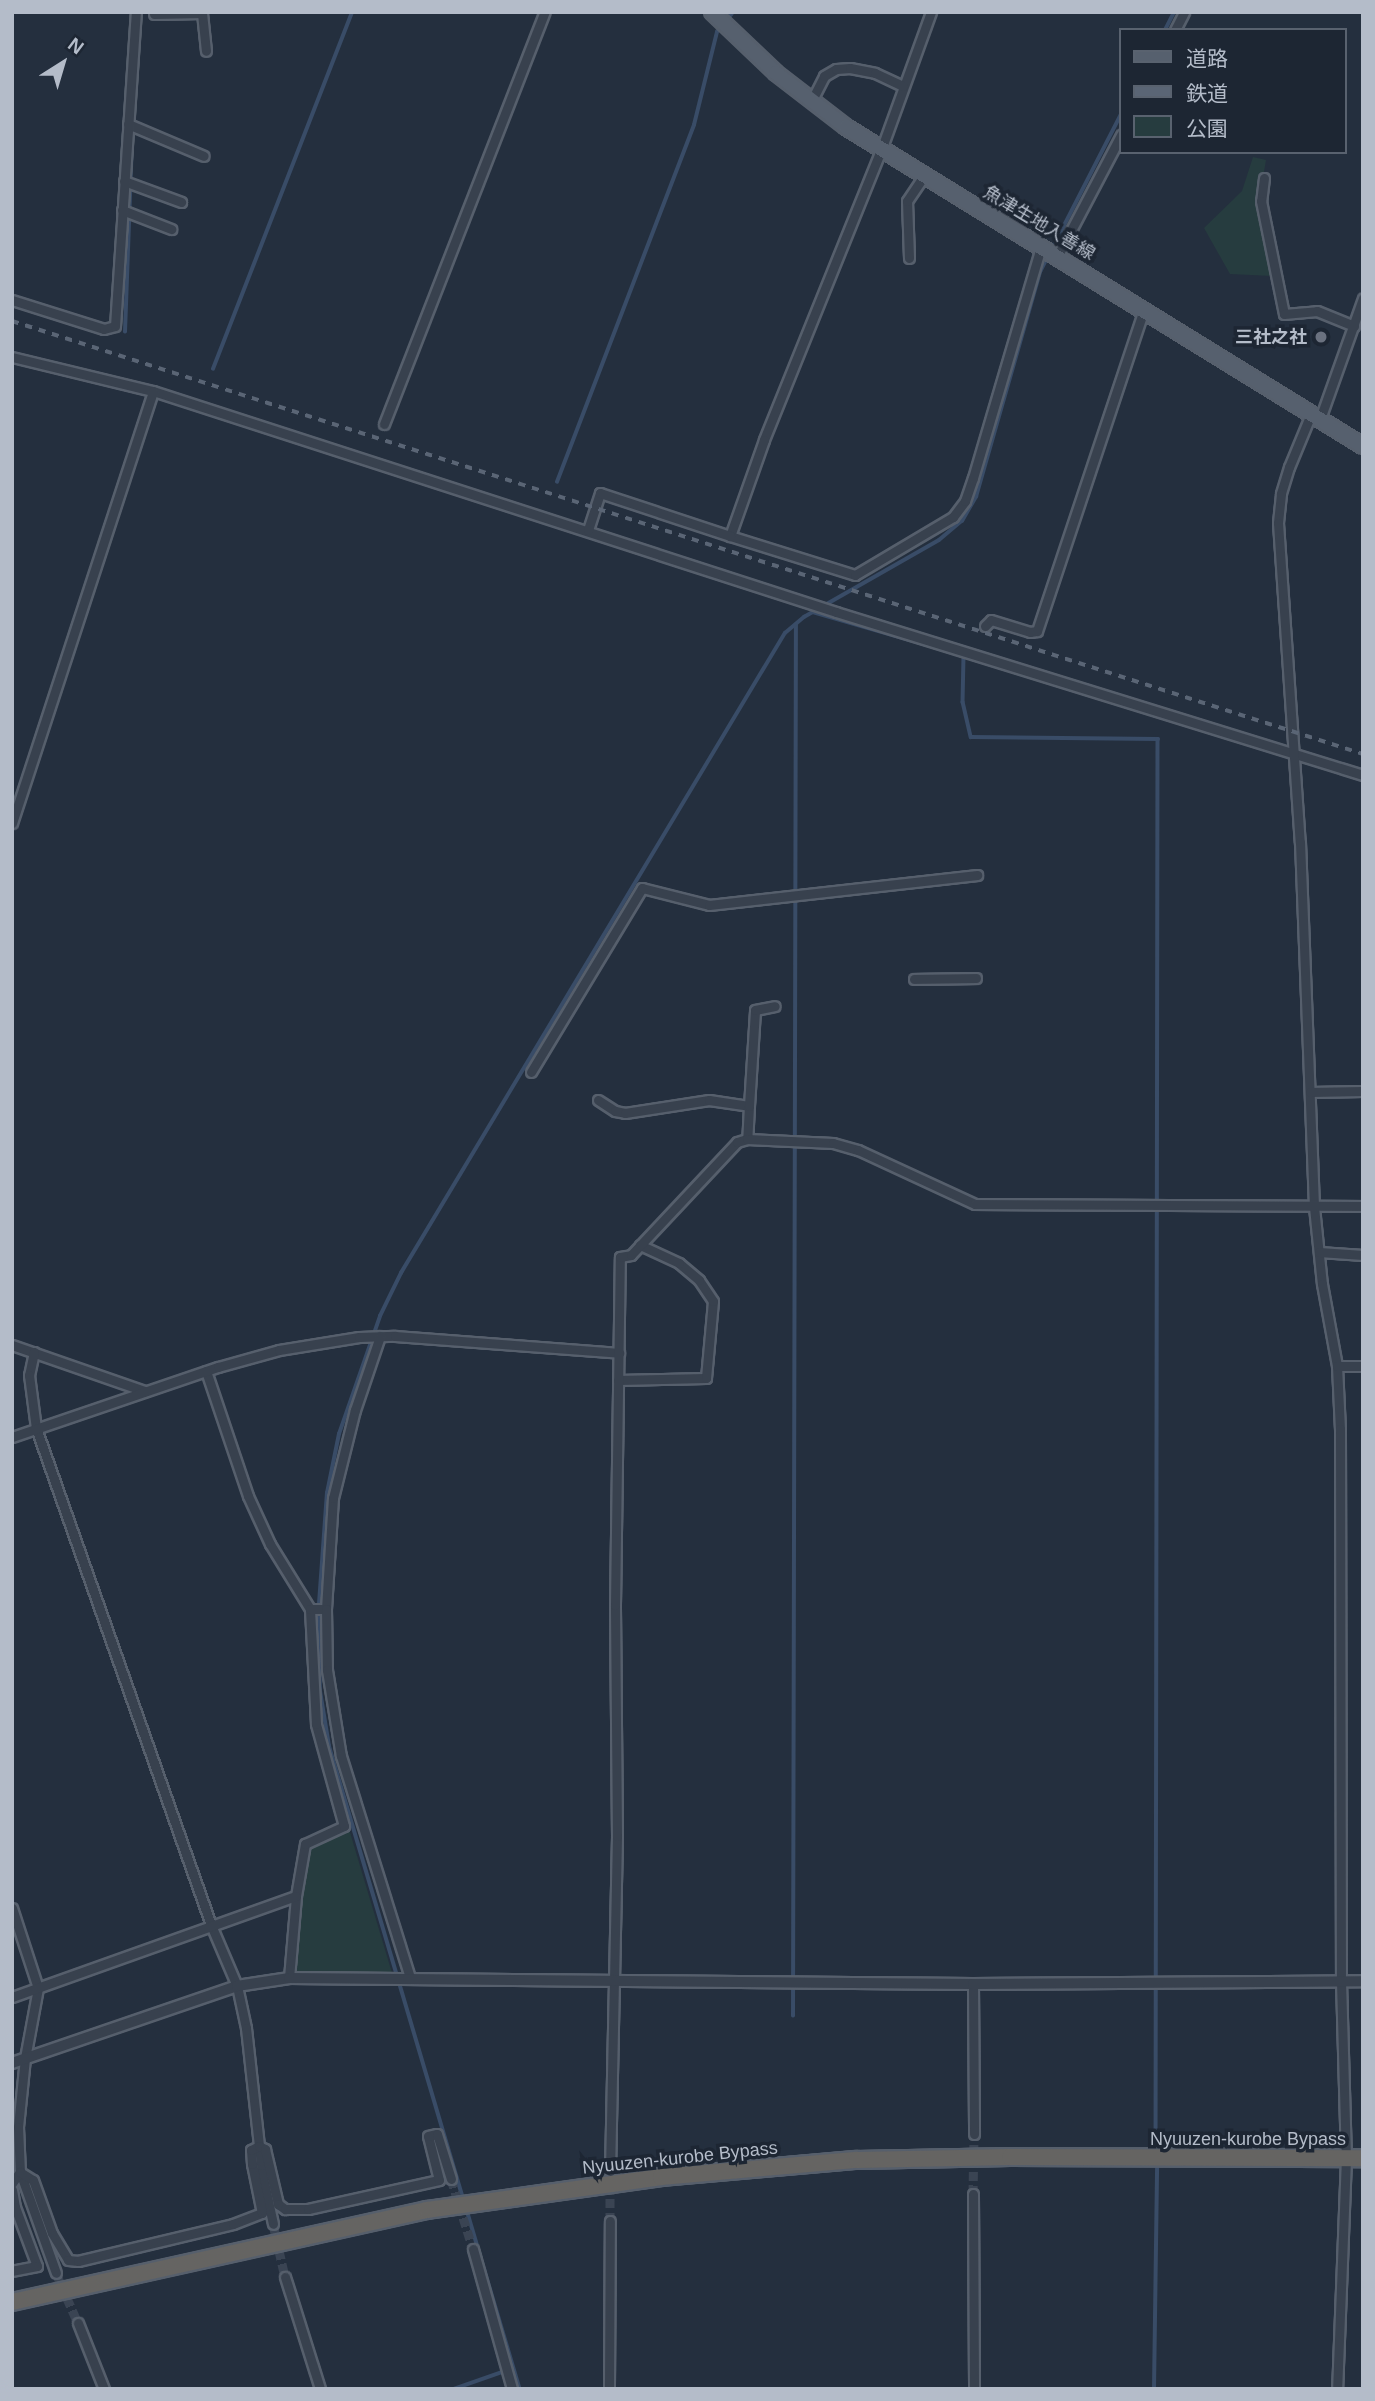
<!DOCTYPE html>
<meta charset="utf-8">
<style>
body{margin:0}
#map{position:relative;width:1375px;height:2401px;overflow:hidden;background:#242f3e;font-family:Helvetica,"Noto Sans JP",sans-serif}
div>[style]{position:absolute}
.green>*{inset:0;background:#263c3f}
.stream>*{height:3.5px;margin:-1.75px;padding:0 1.75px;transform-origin:1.75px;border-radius:1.75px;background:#394c67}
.minor-tunnel>*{height:9px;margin-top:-4.5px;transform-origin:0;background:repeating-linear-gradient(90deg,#3a4453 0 9px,transparent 0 13.5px)}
.roads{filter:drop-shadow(2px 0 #565f6c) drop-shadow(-2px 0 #565f6c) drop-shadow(0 2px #565f6c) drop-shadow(0 -2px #565f6c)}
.minor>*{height:9px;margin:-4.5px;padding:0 4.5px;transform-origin:4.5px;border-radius:4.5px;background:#38414e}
.tertiary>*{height:10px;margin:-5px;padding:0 5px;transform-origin:5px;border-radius:5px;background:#38414e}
.primary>*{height:14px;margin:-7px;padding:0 7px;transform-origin:7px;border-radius:7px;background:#56606e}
.trunk>*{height:16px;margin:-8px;padding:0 8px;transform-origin:8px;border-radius:8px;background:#656462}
.rail>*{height:3.5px;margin-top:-1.75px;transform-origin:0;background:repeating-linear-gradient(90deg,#5a6575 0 7px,transparent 0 14px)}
.dots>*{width:19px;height:19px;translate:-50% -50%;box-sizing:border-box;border:4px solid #1d2633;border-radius:50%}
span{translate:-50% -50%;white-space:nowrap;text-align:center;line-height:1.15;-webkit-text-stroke:7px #1d2633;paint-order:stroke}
.street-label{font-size:18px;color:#b4bcc9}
.poi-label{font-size:18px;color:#b4bcc9;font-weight:700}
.right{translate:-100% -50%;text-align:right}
.frame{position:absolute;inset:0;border:14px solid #b4bcc9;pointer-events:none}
.legend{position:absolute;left:1119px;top:28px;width:228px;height:126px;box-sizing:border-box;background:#1d2633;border:2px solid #59626f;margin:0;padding:9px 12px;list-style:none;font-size:21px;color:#b4bcc9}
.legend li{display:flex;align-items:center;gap:14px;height:35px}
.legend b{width:35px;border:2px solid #59626f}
.north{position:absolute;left:28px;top:28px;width:70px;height:70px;-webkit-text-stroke:5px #1d2633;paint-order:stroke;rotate:37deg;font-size:19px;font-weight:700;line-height:28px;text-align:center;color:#b4bcc9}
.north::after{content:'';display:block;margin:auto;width:24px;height:32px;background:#b4bcc9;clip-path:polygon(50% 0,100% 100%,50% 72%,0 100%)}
</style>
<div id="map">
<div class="green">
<div style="clip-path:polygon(1253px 157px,1266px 160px,1259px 202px,1274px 276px,1230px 274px,1204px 228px,1242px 191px)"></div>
<div style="clip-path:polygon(349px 1829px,392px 1973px,294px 1973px,308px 1846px)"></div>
</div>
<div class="stream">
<div style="left:726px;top:22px;width:12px;rotate:-55deg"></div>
<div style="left:1165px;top:30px;width:20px;rotate:-63deg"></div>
<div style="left:1051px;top:251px;width:154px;rotate:-62.9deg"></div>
<div style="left:125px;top:332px;width:193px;rotate:-87.9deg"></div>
<div style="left:213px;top:369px;width:383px;rotate:-68.7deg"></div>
<div style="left:557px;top:482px;width:382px;rotate:-69deg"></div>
<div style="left:694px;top:125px;width:96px;rotate:-76.1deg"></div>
<div style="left:717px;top:32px;width:6px;rotate:-45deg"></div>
<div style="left:813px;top:612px;width:157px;rotate:16.2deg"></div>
<div style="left:964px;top:656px;width:46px;rotate:91.2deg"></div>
<div style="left:963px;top:702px;width:36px;rotate:77deg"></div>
<div style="left:971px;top:737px;width:187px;rotate:0.6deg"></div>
<div style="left:1158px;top:739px;width:1413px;rotate:90.08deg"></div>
<div style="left:793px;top:2016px;width:1391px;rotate:-89.88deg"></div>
<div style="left:463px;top:2199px;width:472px;rotate:-106.5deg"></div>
<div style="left:329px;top:1746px;width:56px;rotate:-99.3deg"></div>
<div style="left:320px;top:1691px;width:73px;rotate:-91.6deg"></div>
<div style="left:318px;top:1618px;width:125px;rotate:-85.9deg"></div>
<div style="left:327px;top:1493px;width:60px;rotate:-78.5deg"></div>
<div style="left:339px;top:1434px;width:125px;rotate:-70.8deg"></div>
<div style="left:380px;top:1316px;width:48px;rotate:-64deg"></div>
<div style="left:401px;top:1273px;width:746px;rotate:-59.04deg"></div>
<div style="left:785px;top:633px;width:25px;rotate:-40deg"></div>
<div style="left:804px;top:617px;width:155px;rotate:-29.7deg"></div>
<div style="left:939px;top:540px;width:30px;rotate:-40deg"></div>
<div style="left:962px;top:521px;width:28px;rotate:-60deg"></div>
<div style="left:976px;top:497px;width:234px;rotate:-74.1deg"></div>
<div style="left:1040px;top:272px;width:16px;rotate:-63deg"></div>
<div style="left:467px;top:2210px;width:187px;rotate:73.5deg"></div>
<div style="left:454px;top:2389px;width:54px;rotate:-19.4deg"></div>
<div style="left:1154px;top:2389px;width:226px;rotate:-89.2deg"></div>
</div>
<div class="minor-tunnel">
<div style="left:451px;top:2179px;width:73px;rotate:72.6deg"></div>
<div style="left:973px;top:2194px;width:60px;rotate:-89deg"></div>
<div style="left:610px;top:2221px;width:50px;rotate:-90deg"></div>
<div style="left:273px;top:2224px;width:54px;rotate:77.2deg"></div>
<div style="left:56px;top:2273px;width:55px;rotate:66.3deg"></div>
</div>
<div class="roads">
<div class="minor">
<div style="left:931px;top:12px;width:147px;rotate:109.9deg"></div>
<div style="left:881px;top:150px;width:313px;rotate:112deg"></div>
<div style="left:764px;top:440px;width:102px;rotate:109.5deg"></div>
<div style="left:730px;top:536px;width:131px;rotate:17.3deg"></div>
<div style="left:855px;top:575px;width:114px;rotate:-30.6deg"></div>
<div style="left:953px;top:517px;width:20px;rotate:-53deg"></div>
<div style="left:965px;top:501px;width:24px;rotate:-71deg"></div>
<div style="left:973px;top:478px;width:241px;rotate:-73.6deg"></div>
<div style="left:154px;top:14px;width:48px;rotate:-1.2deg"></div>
<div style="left:202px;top:13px;width:38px;rotate:84deg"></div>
<div style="left:1175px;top:30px;width:20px;rotate:-63deg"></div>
<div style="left:811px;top:102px;width:29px;rotate:-63deg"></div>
<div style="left:824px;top:76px;width:14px;rotate:-30deg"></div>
<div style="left:836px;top:69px;width:14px;rotate:-4deg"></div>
<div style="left:850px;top:68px;width:25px;rotate:11deg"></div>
<div style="left:875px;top:73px;width:31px;rotate:25deg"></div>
<div style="left:128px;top:124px;width:82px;rotate:22.8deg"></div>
<div style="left:1264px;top:178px;width:23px;rotate:97deg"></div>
<div style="left:1261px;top:201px;width:115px;rotate:78.5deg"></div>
<div style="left:1284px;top:314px;width:33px;rotate:-5deg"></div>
<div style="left:1317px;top:311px;width:40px;rotate:22deg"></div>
<div style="left:124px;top:181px;width:61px;rotate:20.2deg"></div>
<div style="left:122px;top:210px;width:53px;rotate:21.2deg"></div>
<div style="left:1057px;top:257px;width:138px;rotate:-62.3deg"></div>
<div style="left:909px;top:258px;width:57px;rotate:-92deg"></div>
<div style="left:907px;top:201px;width:30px;rotate:-56deg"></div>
<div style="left:12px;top:300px;width:96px;rotate:17.5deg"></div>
<div style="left:104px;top:329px;width:11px;rotate:-15deg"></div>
<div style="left:115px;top:326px;width:315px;rotate:-86.2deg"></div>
<div style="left:12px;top:357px;width:145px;rotate:13.6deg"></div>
<div style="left:153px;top:391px;width:718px;rotate:17.93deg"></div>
<div style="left:836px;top:612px;width:552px;rotate:17.19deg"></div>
<div style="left:1311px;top:414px;width:57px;rotate:112.5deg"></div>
<div style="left:1289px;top:467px;width:28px;rotate:107deg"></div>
<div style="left:1281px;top:494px;width:29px;rotate:96deg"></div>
<div style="left:1278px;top:523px;width:320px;rotate:86.1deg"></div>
<div style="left:1300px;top:842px;width:365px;rotate:87.8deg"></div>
<div style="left:1314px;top:1207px;width:77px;rotate:84.1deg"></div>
<div style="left:1322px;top:1284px;width:83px;rotate:79.6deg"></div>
<div style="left:1337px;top:1366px;width:63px;rotate:87.3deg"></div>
<div style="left:1340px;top:1429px;width:552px;rotate:89.9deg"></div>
<div style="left:1341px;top:1981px;width:177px;rotate:88.4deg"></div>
<div style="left:1346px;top:2158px;width:231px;rotate:92.2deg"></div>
<div style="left:1320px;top:419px;width:128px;rotate:-70.4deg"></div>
<div style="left:384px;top:424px;width:442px;rotate:-68.7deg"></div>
<div style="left:588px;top:530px;width:39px;rotate:-72deg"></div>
<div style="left:600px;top:493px;width:137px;rotate:18.3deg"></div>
<div style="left:985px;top:626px;width:8px;rotate:-45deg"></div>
<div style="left:991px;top:620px;width:41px;rotate:17.1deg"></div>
<div style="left:1030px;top:632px;width:7px;rotate:-8deg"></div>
<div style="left:1037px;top:631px;width:338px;rotate:-71.6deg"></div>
<div style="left:12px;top:823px;width:454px;rotate:-71.9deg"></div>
<div style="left:914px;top:979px;width:62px;rotate:-0.9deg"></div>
<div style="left:531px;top:1072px;width:215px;rotate:-58.9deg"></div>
<div style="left:642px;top:888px;width:69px;rotate:14.2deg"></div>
<div style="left:709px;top:905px;width:270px;rotate:-6.4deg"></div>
<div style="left:1310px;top:1092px;width:53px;rotate:-1.1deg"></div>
<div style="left:598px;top:1100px;width:20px;rotate:33deg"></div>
<div style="left:615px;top:1111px;width:10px;rotate:11deg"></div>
<div style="left:625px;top:1113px;width:85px;rotate:-8.8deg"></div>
<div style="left:709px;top:1100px;width:40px;rotate:8.5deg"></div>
<div style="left:749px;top:1106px;width:33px;rotate:93deg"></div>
<div style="left:749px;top:1106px;width:96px;rotate:-86.4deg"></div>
<div style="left:755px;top:1010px;width:20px;rotate:-11deg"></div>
<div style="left:1319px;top:1252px;width:44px;rotate:3.9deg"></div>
<div style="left:12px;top:1345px;width:141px;rotate:19.1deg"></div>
<div style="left:34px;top:1352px;width:24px;rotate:102deg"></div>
<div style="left:29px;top:1375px;width:53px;rotate:82.5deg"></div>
<div style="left:36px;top:1428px;width:527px;rotate:70.6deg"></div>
<div style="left:211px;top:1925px;width:66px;rotate:66.9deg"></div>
<div style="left:237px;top:1986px;width:43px;rotate:77.9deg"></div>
<div style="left:246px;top:2028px;width:146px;rotate:83.7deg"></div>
<div style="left:262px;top:2173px;width:52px;rotate:77.8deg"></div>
<div style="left:1337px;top:1366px;width:26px"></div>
<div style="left:206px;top:1371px;width:132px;rotate:71.4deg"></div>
<div style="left:248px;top:1496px;width:53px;rotate:65.4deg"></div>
<div style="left:270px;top:1544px;width:76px;rotate:58.4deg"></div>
<div style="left:618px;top:1380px;width:88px;rotate:-1.3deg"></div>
<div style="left:706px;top:1378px;width:77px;rotate:-84.8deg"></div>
<div style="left:713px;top:1301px;width:25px;rotate:-124deg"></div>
<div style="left:699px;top:1280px;width:26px;rotate:-140deg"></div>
<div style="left:679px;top:1263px;width:43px;rotate:-155.2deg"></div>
<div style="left:12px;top:1437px;width:218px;rotate:-18.8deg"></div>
<div style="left:218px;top:1367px;width:63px;rotate:-15.6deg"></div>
<div style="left:279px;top:1350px;width:81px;rotate:-9.2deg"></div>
<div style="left:359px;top:1337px;width:36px;rotate:-2deg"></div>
<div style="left:395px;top:1336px;width:225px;rotate:4.3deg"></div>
<div style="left:326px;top:1609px;width:111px;rotate:-86.4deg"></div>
<div style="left:333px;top:1498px;width:91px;rotate:-76deg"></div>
<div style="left:355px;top:1410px;width:78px;rotate:-71.3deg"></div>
<div style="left:12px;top:1908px;width:84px;rotate:72deg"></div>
<div style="left:38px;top:1988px;width:71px;rotate:100.5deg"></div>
<div style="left:25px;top:2058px;width:69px;rotate:95.8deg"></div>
<div style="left:18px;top:2127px;width:45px;rotate:87.5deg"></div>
<div style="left:20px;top:2172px;width:107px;rotate:70.4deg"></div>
<div style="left:289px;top:1978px;width:82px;rotate:-85.1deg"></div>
<div style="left:296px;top:1896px;width:53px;rotate:-80.2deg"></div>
<div style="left:305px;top:1844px;width:43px;rotate:-24.8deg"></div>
<div style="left:344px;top:1826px;width:106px;rotate:-105.4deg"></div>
<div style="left:316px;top:1724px;width:115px;rotate:-93deg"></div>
<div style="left:310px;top:1609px;width:16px"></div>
<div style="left:326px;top:1609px;width:61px;rotate:89.1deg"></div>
<div style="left:327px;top:1670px;width:87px;rotate:80.8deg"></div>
<div style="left:341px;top:1756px;width:232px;rotate:72.7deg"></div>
<div style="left:973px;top:1984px;width:150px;rotate:89.6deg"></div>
<div style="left:12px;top:1997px;width:301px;rotate:-19.6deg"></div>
<div style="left:610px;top:2171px;width:335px;rotate:-88.8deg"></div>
<div style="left:617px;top:1836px;width:231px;rotate:-90.5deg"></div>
<div style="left:615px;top:1605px;width:348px;rotate:-89.2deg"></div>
<div style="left:620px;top:1257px;width:11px;rotate:-10deg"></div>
<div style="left:631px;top:1255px;width:155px;rotate:-46.8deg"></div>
<div style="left:737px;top:1142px;width:10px;rotate:-17deg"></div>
<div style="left:747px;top:1139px;width:86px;rotate:2.7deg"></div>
<div style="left:833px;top:1143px;width:26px;rotate:16deg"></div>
<div style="left:858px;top:1150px;width:129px;rotate:24.8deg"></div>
<div style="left:975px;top:1204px;width:388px;rotate:0.3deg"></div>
<div style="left:12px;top:2183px;width:14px;rotate:-54deg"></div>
<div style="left:20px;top:2172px;width:15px;rotate:32deg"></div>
<div style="left:33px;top:2180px;width:56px;rotate:70.3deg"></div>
<div style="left:52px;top:2233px;width:31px;rotate:59deg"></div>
<div style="left:68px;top:2260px;width:10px;rotate:6deg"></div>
<div style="left:78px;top:2261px;width:159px;rotate:-13.4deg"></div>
<div style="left:233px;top:2224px;width:31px;rotate:-21deg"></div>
<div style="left:262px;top:2213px;width:50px;rotate:-101.5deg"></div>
<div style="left:252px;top:2164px;width:14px;rotate:-94deg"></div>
<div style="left:251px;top:2150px;width:9px;rotate:-27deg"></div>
<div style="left:259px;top:2146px;width:7px;rotate:27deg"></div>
<div style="left:265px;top:2149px;width:57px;rotate:76.7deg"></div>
<div style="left:278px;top:2204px;width:9px;rotate:36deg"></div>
<div style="left:285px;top:2209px;width:23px"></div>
<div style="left:308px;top:2209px;width:134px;rotate:-12.5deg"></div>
<div style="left:439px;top:2180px;width:45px;rotate:-104deg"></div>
<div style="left:428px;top:2136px;width:9px;rotate:-13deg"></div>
<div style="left:437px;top:2134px;width:47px;rotate:72.7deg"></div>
<div style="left:12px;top:2190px;width:17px;rotate:80deg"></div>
<div style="left:15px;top:2207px;width:63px;rotate:69.6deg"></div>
<div style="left:37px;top:2266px;width:25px;rotate:169deg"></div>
<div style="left:973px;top:2194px;width:195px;rotate:89.7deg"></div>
<div style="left:473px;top:2249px;width:145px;rotate:74.4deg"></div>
<div style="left:285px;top:2277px;width:117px;rotate:72.6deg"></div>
<div style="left:78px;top:2323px;width:71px;rotate:68.5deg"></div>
<div style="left:609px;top:2389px;width:168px;rotate:-89.7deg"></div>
</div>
<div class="tertiary">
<div style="left:12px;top:2063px;width:238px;rotate:-18.9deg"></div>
<div style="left:237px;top:1986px;width:53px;rotate:-8.7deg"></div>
<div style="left:289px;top:1978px;width:684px;rotate:0.5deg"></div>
<div style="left:973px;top:1984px;width:390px;rotate:-0.4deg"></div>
</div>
<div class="primary">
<div style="left:712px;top:12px;width:88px;rotate:43.6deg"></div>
<div style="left:776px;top:73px;width:88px;rotate:37.6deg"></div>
<div style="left:846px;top:127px;width:607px;rotate:31.68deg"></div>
</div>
<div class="trunk">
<div style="left:12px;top:2302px;width:425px;rotate:-12.5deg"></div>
<div style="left:427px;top:2210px;width:236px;rotate:-8deg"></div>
<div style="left:661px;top:2177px;width:197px;rotate:-5deg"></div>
<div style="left:857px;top:2160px;width:153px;rotate:-1.1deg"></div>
<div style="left:1010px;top:2157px;width:353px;rotate:0.2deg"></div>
</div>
</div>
<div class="rail">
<div style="left:12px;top:321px;width:1419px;rotate:17.77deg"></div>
</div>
<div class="dots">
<div style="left:1321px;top:337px;background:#6b7280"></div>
</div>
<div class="street-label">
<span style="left:1039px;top:223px;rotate:31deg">魚津生地入善線</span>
<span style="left:1248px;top:2139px">Nyuuzen-kurobe Bypass</span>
<span style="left:680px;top:2158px;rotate:-6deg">Nyuuzen-kurobe Bypass</span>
</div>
<div class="poi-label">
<span class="right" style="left:1307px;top:337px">三社之社</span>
</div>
<div class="frame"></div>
<ul class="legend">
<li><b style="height:9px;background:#56606e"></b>道路</li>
<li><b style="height:9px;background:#5a6575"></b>鉄道</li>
<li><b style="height:19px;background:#263c3f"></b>公園</li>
</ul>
<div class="north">N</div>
</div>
